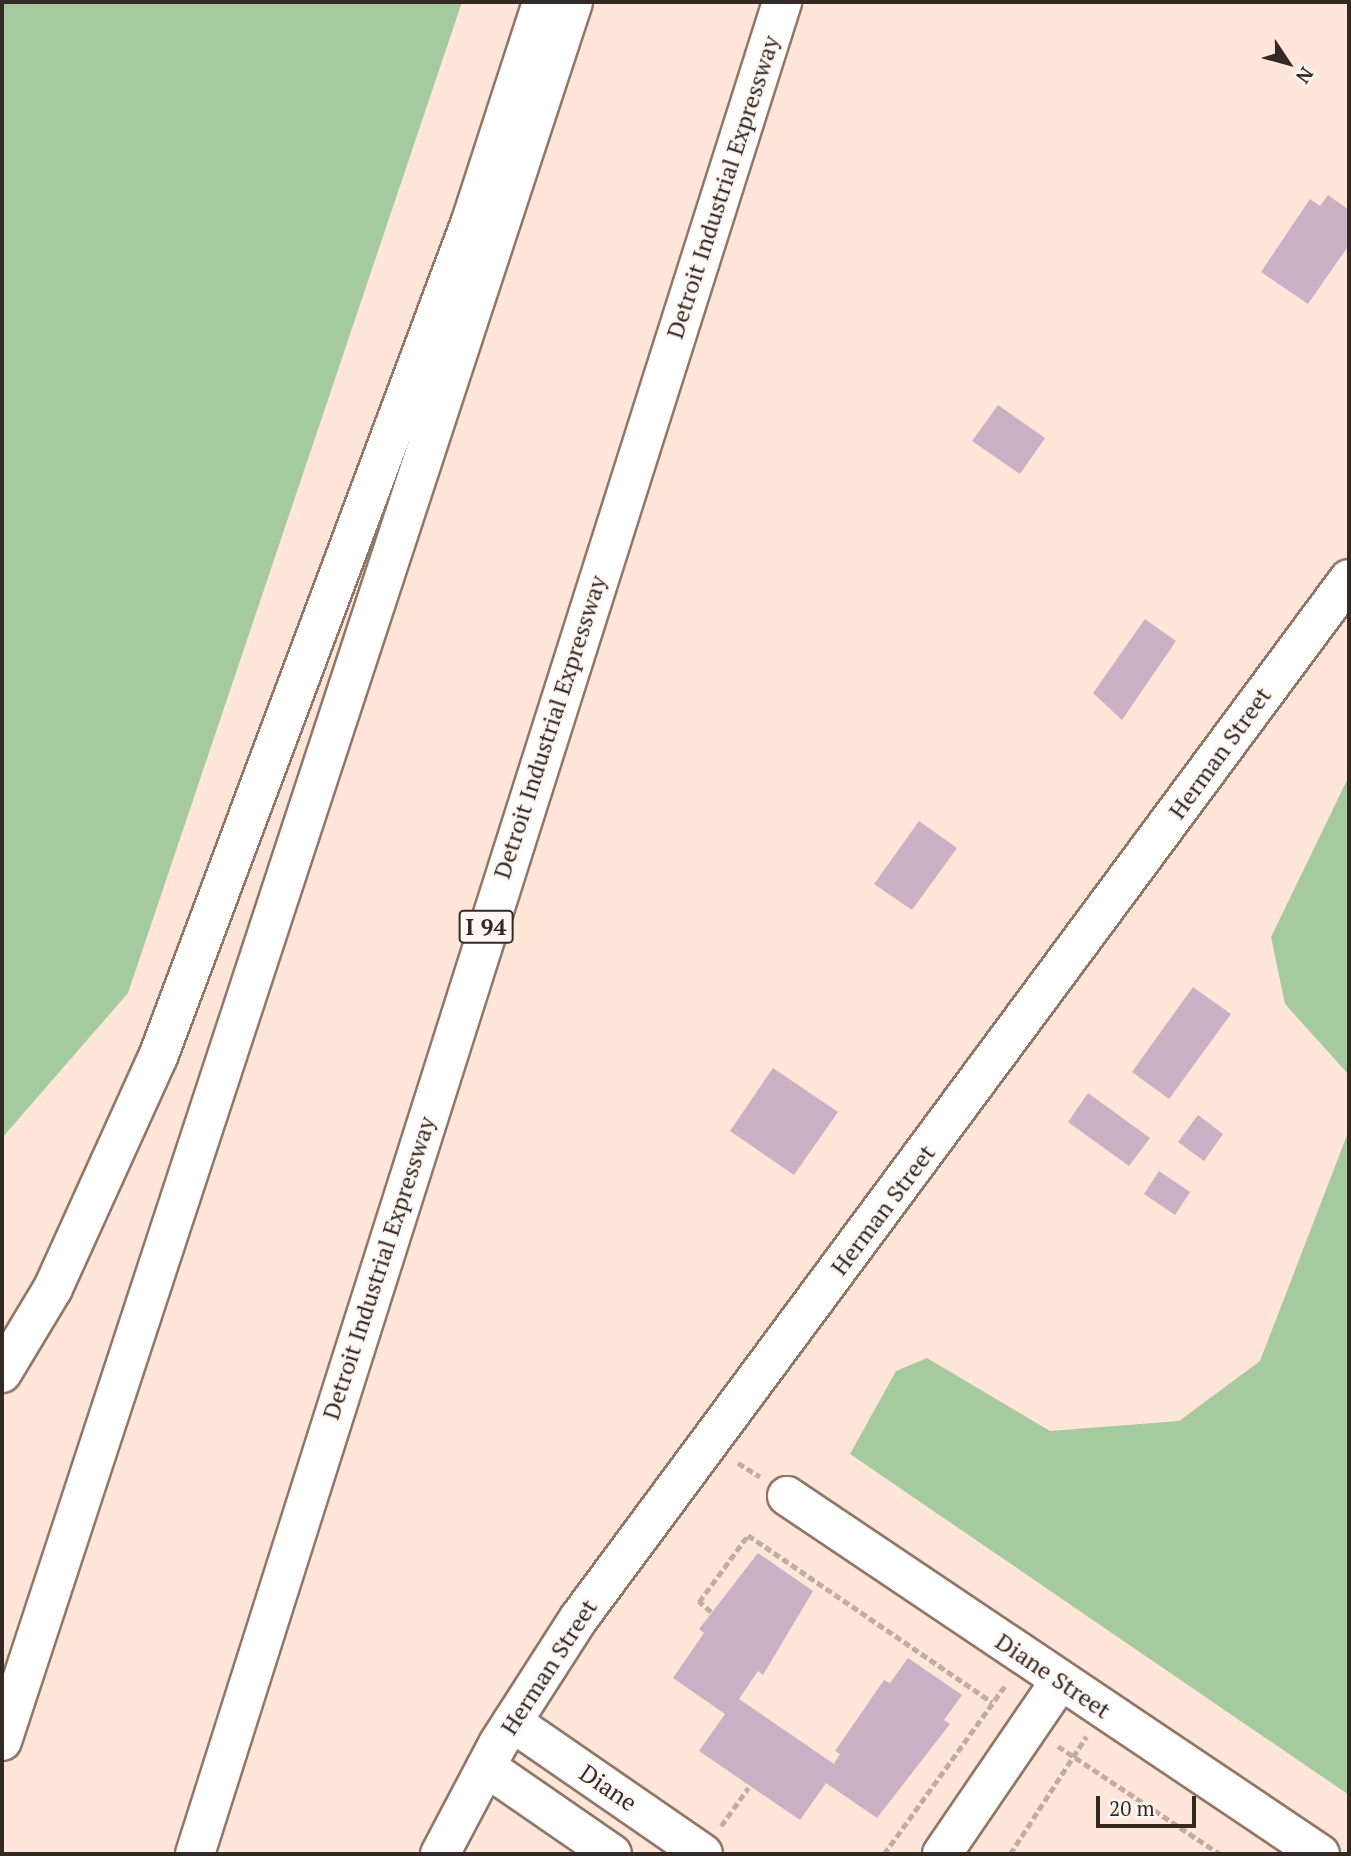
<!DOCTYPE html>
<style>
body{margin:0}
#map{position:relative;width:1351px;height:1856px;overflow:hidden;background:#ffe6d8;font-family:"PT Serif",serif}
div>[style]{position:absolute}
.green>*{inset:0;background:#a6ca9f}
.building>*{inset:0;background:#cab0c5}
.path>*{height:4.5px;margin-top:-2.25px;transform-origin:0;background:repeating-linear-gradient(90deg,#c1aca0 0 7px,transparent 0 10.5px)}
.roads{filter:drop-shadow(2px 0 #927767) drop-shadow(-2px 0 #927767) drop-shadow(0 2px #927767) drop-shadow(0 -2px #927767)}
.minor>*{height:38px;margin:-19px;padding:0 19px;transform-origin:19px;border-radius:19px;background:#fff}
.tertiary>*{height:38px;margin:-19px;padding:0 19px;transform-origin:19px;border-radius:19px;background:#fff}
.motorway>*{height:38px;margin:-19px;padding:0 19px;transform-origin:19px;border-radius:19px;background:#fff}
span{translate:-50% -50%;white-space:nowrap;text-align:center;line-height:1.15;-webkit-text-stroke:5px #fef7f4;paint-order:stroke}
.shield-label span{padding:2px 5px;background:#fef7f4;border:2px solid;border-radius:5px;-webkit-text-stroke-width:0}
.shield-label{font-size:23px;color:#352a23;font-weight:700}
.street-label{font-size:24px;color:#352a23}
.frame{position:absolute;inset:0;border:4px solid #352a23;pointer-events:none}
.north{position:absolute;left:1253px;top:28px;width:70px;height:70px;-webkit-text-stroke:5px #fef7f4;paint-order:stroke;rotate:126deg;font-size:19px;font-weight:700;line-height:28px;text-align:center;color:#352a23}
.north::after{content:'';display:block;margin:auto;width:24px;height:32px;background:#352a23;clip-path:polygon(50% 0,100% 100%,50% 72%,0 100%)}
.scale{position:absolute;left:1096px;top:1796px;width:100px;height:32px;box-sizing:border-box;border:4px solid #352a23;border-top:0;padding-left:9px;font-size:21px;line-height:24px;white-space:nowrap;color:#352a23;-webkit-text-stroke:5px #fef7f4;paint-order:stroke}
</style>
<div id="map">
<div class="green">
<div style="clip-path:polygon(2px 2px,462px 2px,128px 993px,2px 1138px)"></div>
<div style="clip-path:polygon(1349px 776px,1349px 1075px,1285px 1004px,1271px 937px)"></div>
<div style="clip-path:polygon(1349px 1130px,1349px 1795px,850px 1454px,896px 1371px,927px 1358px,1050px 1431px,1179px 1421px,1260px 1361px)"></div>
</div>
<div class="building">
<div style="clip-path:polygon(1328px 195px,1349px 210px,1349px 245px,1308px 304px,1261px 272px,1310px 199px,1320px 206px)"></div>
<div style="clip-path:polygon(998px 405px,1045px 438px,1020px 474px,972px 441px)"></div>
<div style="clip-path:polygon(1145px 619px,1176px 641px,1122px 720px,1093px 693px)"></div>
<div style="clip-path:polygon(919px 821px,957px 848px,912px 910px,874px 884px)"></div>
<div style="clip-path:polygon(1193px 987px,1231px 1014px,1169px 1099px,1132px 1072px)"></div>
<div style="clip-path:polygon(773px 1068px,838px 1112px,794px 1175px,730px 1131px)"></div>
<div style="clip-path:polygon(1088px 1093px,1150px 1138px,1129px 1166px,1068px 1122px)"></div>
<div style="clip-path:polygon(1198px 1115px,1223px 1134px,1204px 1161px,1178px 1142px)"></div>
<div style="clip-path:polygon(1159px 1171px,1190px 1192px,1175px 1215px,1144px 1194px)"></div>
<div style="clip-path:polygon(758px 1553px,813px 1591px,763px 1675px,758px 1671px,739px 1699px,834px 1764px,840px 1754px,835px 1751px,884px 1680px,890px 1683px,908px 1658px,962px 1695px,944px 1720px,950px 1724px,877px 1818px,826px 1783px,800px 1820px,699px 1751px,725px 1714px,673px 1678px,704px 1633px,699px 1629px)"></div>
</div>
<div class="path">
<div style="left:738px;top:1463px;width:26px;rotate:32deg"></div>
<div style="left:711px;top:1612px;width:16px;rotate:-140deg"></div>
<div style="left:699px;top:1602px;width:83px;rotate:-53.8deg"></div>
<div style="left:748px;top:1535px;width:296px;rotate:34.4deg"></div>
<div style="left:1058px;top:1746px;width:195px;rotate:33.7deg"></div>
<div style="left:721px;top:1826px;width:47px;rotate:-54.6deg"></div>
<div style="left:884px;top:1854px;width:209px;rotate:-54.3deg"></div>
<div style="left:1010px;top:1854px;width:140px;rotate:-57deg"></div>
</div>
<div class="roads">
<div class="minor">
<div style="left:787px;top:1496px;width:642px;rotate:33.89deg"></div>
<div style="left:512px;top:1722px;width:232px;rotate:34.6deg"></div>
<div style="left:486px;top:1767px;width:153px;rotate:34.6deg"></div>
<div style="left:942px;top:1854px;width:209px;rotate:-55.7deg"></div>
</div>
<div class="tertiary">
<div style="left:440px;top:1854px;width:124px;rotate:-62.2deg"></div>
<div style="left:498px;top:1744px;width:150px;rotate:-57.3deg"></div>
<div style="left:579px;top:1618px;width:1293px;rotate:-53.46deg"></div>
</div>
<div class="motorway">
<div style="left:2px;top:1373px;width:99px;rotate:-59deg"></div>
<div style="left:53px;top:1288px;width:254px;rotate:-65.6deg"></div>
<div style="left:158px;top:1057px;width:893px;rotate:-69.47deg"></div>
<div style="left:471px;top:221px;width:230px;rotate:-72deg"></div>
<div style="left:2px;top:1741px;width:1830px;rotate:-71.82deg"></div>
<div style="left:195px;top:1854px;width:1943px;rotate:-72.41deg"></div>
</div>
</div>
<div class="shield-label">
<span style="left:486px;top:927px">I 94</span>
</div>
<div class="street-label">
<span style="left:723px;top:187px;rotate:-72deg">Detroit Industrial Expressway</span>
<span style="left:550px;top:727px;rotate:-72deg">Detroit Industrial Expressway</span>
<span style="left:1220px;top:753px;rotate:-54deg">Herman Street</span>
<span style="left:883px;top:1210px;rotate:-53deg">Herman Street</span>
<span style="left:379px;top:1268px;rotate:-72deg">Detroit Industrial Expressway</span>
<span style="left:549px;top:1667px;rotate:-57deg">Herman Street</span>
<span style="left:1053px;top:1676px;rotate:34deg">Diane Street</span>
<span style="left:608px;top:1788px;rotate:34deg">Diane</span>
</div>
<div class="frame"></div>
<div class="north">N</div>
<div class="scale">20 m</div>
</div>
